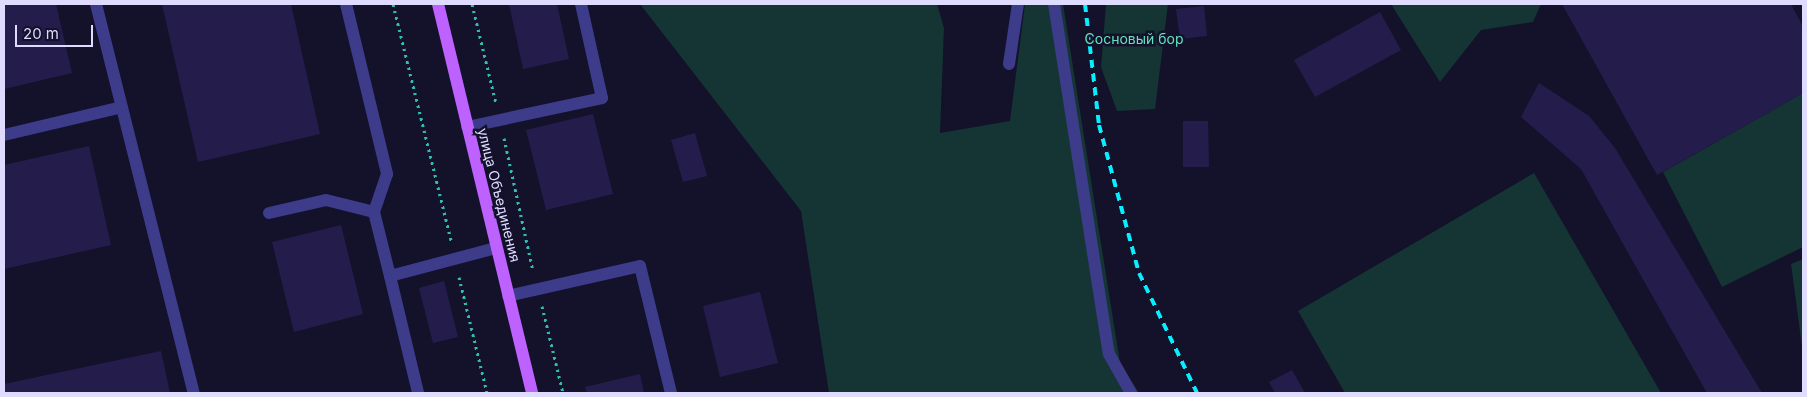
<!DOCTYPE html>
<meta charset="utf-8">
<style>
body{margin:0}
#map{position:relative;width:1807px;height:397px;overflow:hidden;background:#14112b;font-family:Inter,sans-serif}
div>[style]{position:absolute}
.green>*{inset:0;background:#143533}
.building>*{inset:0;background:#241d4c}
.path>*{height:3px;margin-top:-1.5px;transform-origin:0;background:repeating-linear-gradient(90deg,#30beb0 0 2.5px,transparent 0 6.5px)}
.minor>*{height:12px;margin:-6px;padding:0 6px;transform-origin:6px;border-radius:6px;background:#3c3c8a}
.major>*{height:12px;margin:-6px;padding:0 6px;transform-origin:6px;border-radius:6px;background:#be62ff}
.rail>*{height:4px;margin-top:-2px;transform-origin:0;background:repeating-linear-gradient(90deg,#07efff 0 8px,transparent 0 14px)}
span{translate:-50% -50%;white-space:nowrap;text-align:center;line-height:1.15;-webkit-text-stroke:5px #14112b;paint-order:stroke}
.park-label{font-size:14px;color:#64e2be}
.street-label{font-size:14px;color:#dedbff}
.frame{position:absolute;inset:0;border:5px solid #dedbff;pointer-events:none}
.scale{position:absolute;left:15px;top:25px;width:78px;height:22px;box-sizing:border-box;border:2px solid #dedbff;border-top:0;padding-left:6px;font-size:15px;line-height:18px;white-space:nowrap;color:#dedbff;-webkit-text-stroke:4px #14112b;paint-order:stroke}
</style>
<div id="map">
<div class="green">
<div style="clip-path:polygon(640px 4px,937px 4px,944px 28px,940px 133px,1010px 121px,1025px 4px,1063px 4px,1120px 363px,1139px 393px,829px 393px,801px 211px)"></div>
<div style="clip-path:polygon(1106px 4px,1168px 4px,1155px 109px,1117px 111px,1101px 67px)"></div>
<div style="clip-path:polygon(1391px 4px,1541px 4px,1533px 22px,1481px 30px,1440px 82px)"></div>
<div style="clip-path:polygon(1803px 93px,1803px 247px,1722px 287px,1663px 172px)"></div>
<div style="clip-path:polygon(1534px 173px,1661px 393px,1345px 393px,1298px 311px)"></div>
<div style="clip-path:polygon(1803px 259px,1803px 354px,1791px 264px)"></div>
</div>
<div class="building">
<div style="clip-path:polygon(4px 4px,56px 4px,72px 73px,4px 89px)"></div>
<div style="clip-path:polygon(162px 4px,291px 4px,320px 134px,198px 162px)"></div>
<div style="clip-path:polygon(509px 4px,557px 4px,569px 59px,523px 69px)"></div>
<div style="clip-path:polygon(1562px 4px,1791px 4px,1803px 27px,1803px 93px,1657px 175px)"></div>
<div style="clip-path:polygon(1204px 6px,1207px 36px,1180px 39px,1176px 9px)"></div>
<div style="clip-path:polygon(1380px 12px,1401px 50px,1315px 97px,1294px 60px)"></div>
<div style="clip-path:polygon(1539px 83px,1589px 116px,1615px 148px,1762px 393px,1707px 393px,1581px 169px,1521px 117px)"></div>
<div style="clip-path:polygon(593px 114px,613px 194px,546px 210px,526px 130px)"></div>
<div style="clip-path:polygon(1183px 121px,1208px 121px,1209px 167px,1183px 167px)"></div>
<div style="clip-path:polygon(695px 133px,707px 176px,683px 182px,671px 140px)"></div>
<div style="clip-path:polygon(89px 146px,111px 245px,4px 269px,4px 165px)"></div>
<div style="clip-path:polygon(341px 225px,363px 314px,294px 332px,272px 242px)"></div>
<div style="clip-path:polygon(444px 281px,458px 337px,433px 343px,419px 288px)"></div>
<div style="clip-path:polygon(760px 292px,778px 363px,720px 377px,703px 306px)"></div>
<div style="clip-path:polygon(161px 351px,170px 393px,4px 393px,4px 384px)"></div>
<div style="clip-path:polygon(1292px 370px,1305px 393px,1275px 393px,1269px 382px)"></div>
<div style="clip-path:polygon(640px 374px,644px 393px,587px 393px,585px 387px)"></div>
</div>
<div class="path">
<div style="left:393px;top:4px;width:244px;rotate:76.2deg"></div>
<div style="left:472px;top:4px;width:102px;rotate:76.4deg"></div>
<div style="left:504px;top:138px;width:136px;rotate:77.7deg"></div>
<div style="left:459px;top:277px;width:119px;rotate:76.4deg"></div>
<div style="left:542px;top:306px;width:89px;rotate:76.4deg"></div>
</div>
<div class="minor">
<div style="left:96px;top:4px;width:401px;rotate:75.9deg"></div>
<div style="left:346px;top:4px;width:175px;rotate:76.4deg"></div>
<div style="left:387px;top:174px;width:40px;rotate:108.9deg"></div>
<div style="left:1054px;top:4px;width:354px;rotate:81.1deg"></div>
<div style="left:1109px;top:354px;width:45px;rotate:60.6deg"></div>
<div style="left:1009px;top:64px;width:61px;rotate:-81.5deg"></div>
<div style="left:467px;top:127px;width:138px;rotate:-12.1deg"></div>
<div style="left:602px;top:98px;width:96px;rotate:-102.6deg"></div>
<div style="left:4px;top:135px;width:121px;rotate:-13.3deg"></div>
<div style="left:269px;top:213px;width:58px;rotate:-12.8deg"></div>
<div style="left:326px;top:200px;width:49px;rotate:14deg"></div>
<div style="left:374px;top:212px;width:66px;rotate:76deg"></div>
<div style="left:390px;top:276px;width:110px;rotate:-14.8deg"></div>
<div style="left:390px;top:276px;width:120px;rotate:76.5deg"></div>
<div style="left:508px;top:296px;width:135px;rotate:-12.8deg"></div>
<div style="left:640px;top:266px;width:131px;rotate:76.3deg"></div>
</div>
<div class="major">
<div style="left:438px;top:4px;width:400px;rotate:76.4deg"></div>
</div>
<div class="rail">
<div style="left:1085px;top:4px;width:122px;rotate:83.4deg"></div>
<div style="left:1099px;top:125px;width:153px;rotate:74.9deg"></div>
<div style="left:1139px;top:273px;width:133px;rotate:64.2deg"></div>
</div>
<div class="park-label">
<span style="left:1134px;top:39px">Сосновый бор</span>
</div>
<div class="street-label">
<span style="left:499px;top:195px;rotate:76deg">улица Объединения</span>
</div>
<div class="frame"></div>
<div class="scale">20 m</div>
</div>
